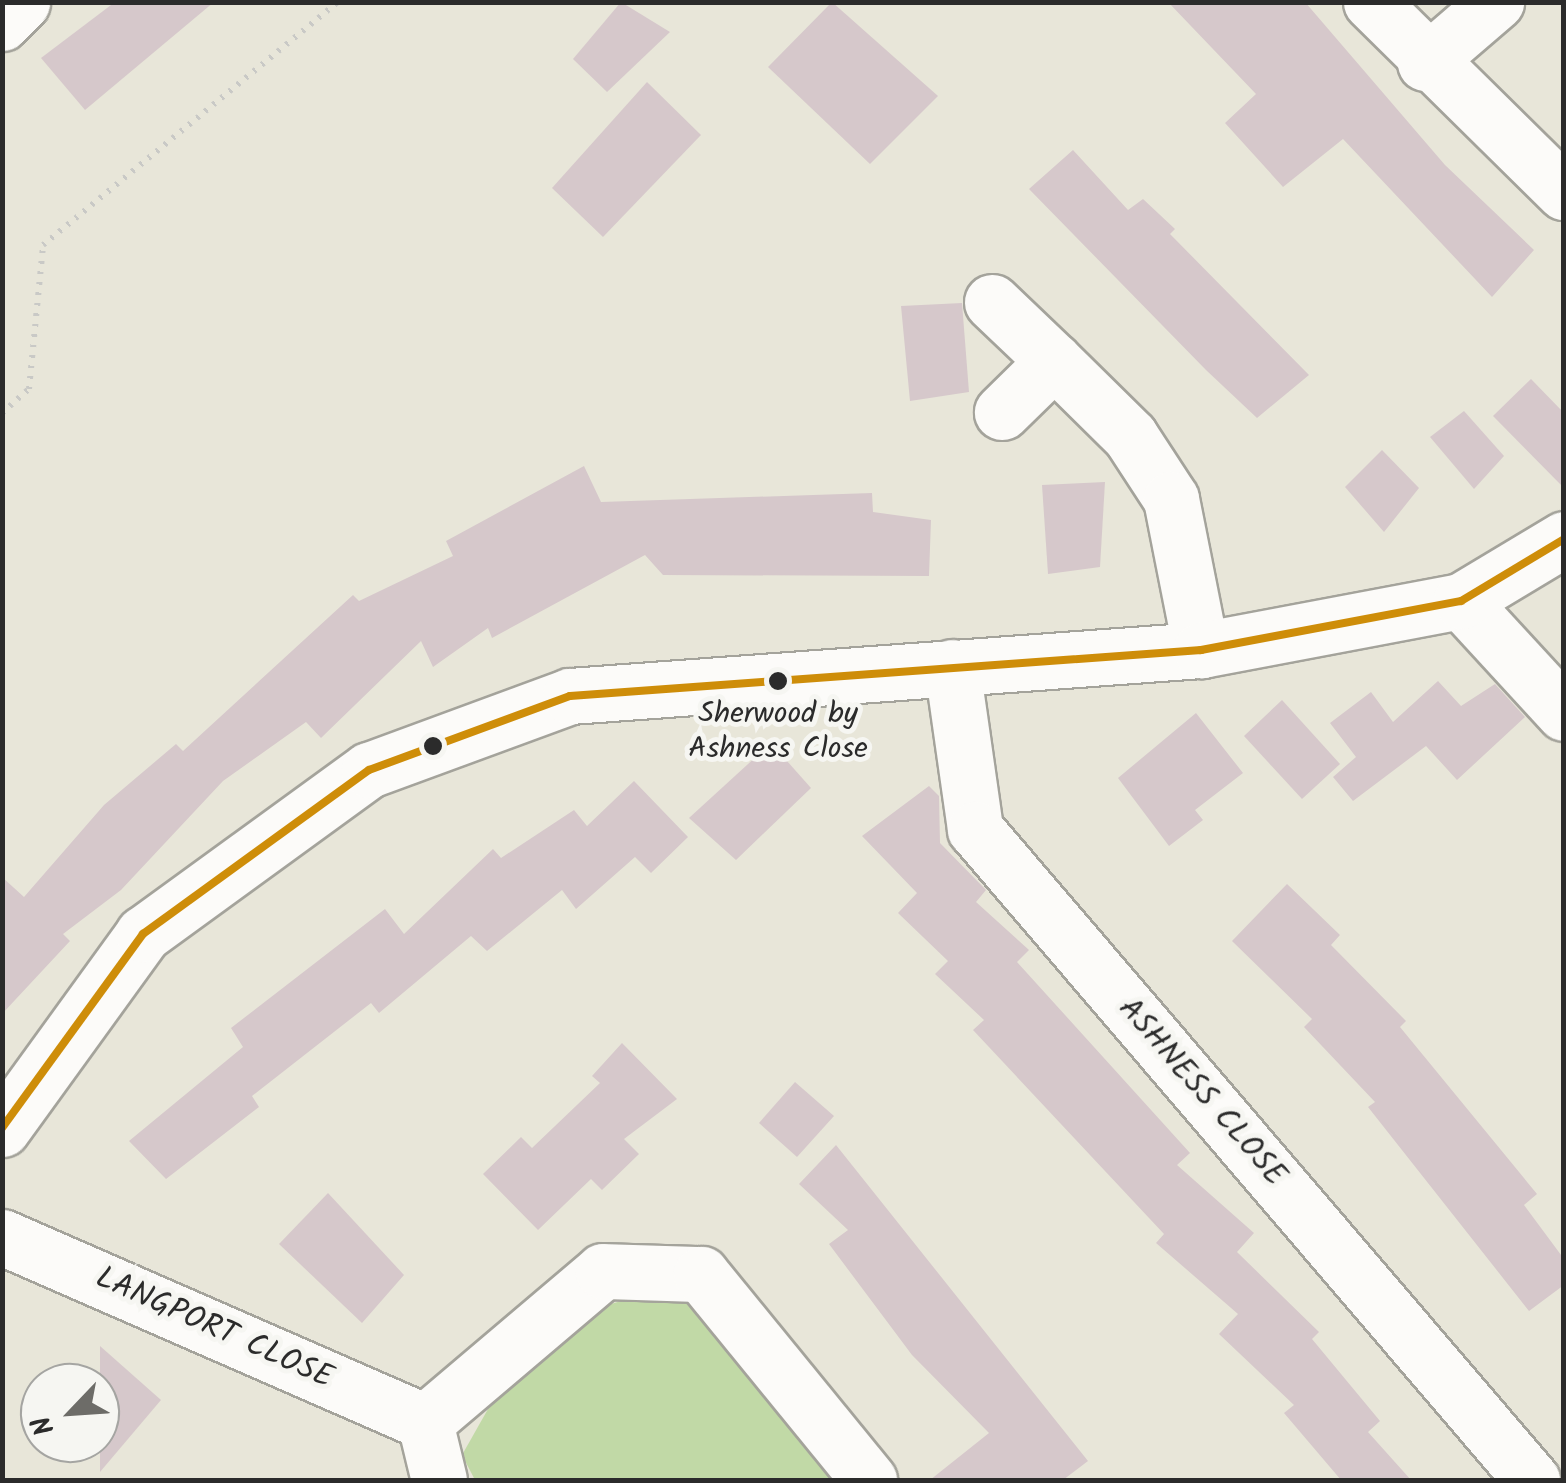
<!DOCTYPE html>
<style>
body{margin:0}
#map{position:relative;width:1566px;height:1483px;overflow:hidden;background:#e8e6d9;font-family:Kalam,sans-serif}
div>[style]{position:absolute}
.green>*{inset:0;background:#c1d9a6}
.building>*{inset:0;background:#d6c8cb}
.path>*{height:6px;margin-top:-3px;transform-origin:0;background:repeating-linear-gradient(90deg,#c9c9c6 0 2.5px,transparent 0 10.5px)}
.roads{filter:drop-shadow(2px 0 #a4a39b) drop-shadow(-2px 0 #a4a39b) drop-shadow(0 2px #a4a39b) drop-shadow(0 -2px #a4a39b)}
.minor>*{height:55px;margin:-27.5px;padding:0 27.5px;transform-origin:27.5px;border-radius:27.5px;background:#fcfbf9}
.bus-1>*{height:8px;margin:-4px;padding:0 4px;transform-origin:4px;border-radius:4px;background:#ce8d09}
.dots>*{width:28px;height:28px;translate:-50% -50%;box-sizing:border-box;border:5px solid #f6f6f2;border-radius:50%}
span{translate:-50% -50%;white-space:nowrap;text-align:center;line-height:1.15;-webkit-text-stroke:10px #f6f6f2;paint-order:stroke}
.bus-label{font-size:30px;color:#2b2b2b}
.street-label{font-size:32px;color:#2b2b2b}
.frame{position:absolute;inset:0;border:5px solid #2b2b2b;pointer-events:none}
.north{position:absolute;left:20px;top:1363px;width:100px;height:100px;box-sizing:border-box;background:#f6f6f2;border:2px solid #a5a5a2;border-radius:50%;rotate:245deg;font-size:28px;font-weight:700;line-height:40px;text-align:center;color:#2b2b2b}
.north::after{content:'';display:block;margin:auto;width:35px;height:45px;background:#6d6c68;clip-path:polygon(50% 0,100% 100%,50% 72%,0 100%)}
</style>
<div id="map">
<div class="green">
<div style="clip-path:polygon(658px 1290px,705px 1309px,843px 1480px,475px 1480px,462px 1455px,501px 1386px,584px 1312px)"></div>
</div>
<div class="building">
<div style="clip-path:polygon(115px 2px,214px 2px,85px 110px,41px 58px)"></div>
<div style="clip-path:polygon(621px 2px,670px 32px,607px 92px,573px 59px)"></div>
<div style="clip-path:polygon(832px 2px,938px 96px,870px 164px,768px 67px)"></div>
<div style="clip-path:polygon(1168px 2px,1305px 2px,1445px 165px,1534px 250px,1492px 297px,1343px 139px,1283px 187px,1225px 123px,1256px 94px)"></div>
<div style="clip-path:polygon(647px 82px,701px 135px,603px 237px,552px 188px)"></div>
<div style="clip-path:polygon(1073px 150px,1128px 210px,1143px 199px,1175px 229px,1170px 234px,1309px 375px,1257px 418px,1206px 370px,1029px 189px)"></div>
<div style="clip-path:polygon(962px 303px,969px 392px,910px 401px,901px 306px)"></div>
<div style="clip-path:polygon(1531px 379px,1564px 413px,1564px 488px,1493px 416px)"></div>
<div style="clip-path:polygon(1464px 411px,1504px 456px,1474px 489px,1430px 437px)"></div>
<div style="clip-path:polygon(1382px 450px,1419px 488px,1384px 532px,1345px 487px)"></div>
<div style="clip-path:polygon(584px 466px,601px 502px,872px 493px,873px 512px,931px 520px,929px 576px,663px 575px,645px 555px,492px 638px,488px 628px,433px 667px,421px 641px,321px 738px,306px 722px,223px 781px,121px 890px,63px 934px,70px 941px,2px 1014px,2px 877px,24px 897px,104px 805px,176px 744px,183px 751px,353px 595px,359px 601px,453px 556px,446px 541px)"></div>
<div style="clip-path:polygon(1105px 482px,1100px 567px,1048px 574px,1042px 485px)"></div>
<div style="clip-path:polygon(1438px 681px,1461px 706px,1495px 684px,1525px 717px,1457px 780px,1426px 746px,1353px 801px,1333px 777px,1356px 757px,1330px 723px,1371px 692px,1393px 722px)"></div>
<div style="clip-path:polygon(1282px 700px,1340px 764px,1302px 799px,1244px 736px)"></div>
<div style="clip-path:polygon(1196px 713px,1243px 773px,1195px 810px,1203px 820px,1169px 846px,1118px 778px)"></div>
<div style="clip-path:polygon(771px 743px,811px 788px,736px 860px,689px 818px)"></div>
<div style="clip-path:polygon(634px 781px,688px 837px,651px 873px,635px 857px,576px 909px,562px 890px,487px 951px,471px 936px,379px 1013px,371px 1003px,252px 1096px,259px 1107px,166px 1179px,129px 1141px,243px 1047px,231px 1028px,385px 909px,404px 934px,493px 849px,501px 858px,574px 810px,587px 826px)"></div>
<div style="clip-path:polygon(929px 786px,939px 796px,940px 843px,986px 890px,976px 902px,1029px 950px,1017px 962px,1190px 1153px,1177px 1165px,1254px 1233px,1237px 1252px,1319px 1332px,1312px 1339px,1380px 1421px,1368px 1432px,1411px 1480px,1341px 1480px,1284px 1413px,1294px 1405px,1219px 1334px,1238px 1314px,1156px 1243px,1164px 1234px,973px 1030px,984px 1020px,935px 974px,948px 961px,898px 913px,917px 893px,862px 836px)"></div>
<div style="clip-path:polygon(1287px 884px,1340px 935px,1331px 945px,1406px 1021px,1400px 1027px,1537px 1194px,1524px 1205px,1564px 1259px,1564px 1285px,1529px 1311px,1368px 1107px,1375px 1102px,1304px 1027px,1312px 1019px,1232px 941px)"></div>
<div style="clip-path:polygon(622px 1043px,677px 1099px,624px 1139px,639px 1154px,602px 1190px,591px 1179px,538px 1230px,483px 1174px,521px 1137px,532px 1148px,600px 1083px,592px 1076px)"></div>
<div style="clip-path:polygon(795px 1082px,834px 1116px,797px 1157px,759px 1123px)"></div>
<div style="clip-path:polygon(836px 1145px,1088px 1461px,1063px 1480px,930px 1480px,989px 1433px,912px 1355px,829px 1244px,848px 1230px,799px 1184px)"></div>
<div style="clip-path:polygon(328px 1193px,404px 1275px,362px 1323px,279px 1244px)"></div>
<div style="clip-path:polygon(100px 1346px,161px 1400px,100px 1472px)"></div>
</div>
<div class="path">
<div style="left:2px;top:413px;width:36px;rotate:-42deg"></div>
<div style="left:29px;top:389px;width:145px;rotate:-84.4deg"></div>
<div style="left:43px;top:245px;width:382px;rotate:-39.5deg"></div>
</div>
<div class="roads">
<div class="minor">
<div style="left:1371px;top:2px;width:271px;rotate:44.6deg"></div>
<div style="left:2px;top:23px;width:29px;rotate:-46deg"></div>
<div style="left:1425px;top:63px;width:94px;rotate:-40.7deg"></div>
<div style="left:992px;top:302px;width:86px;rotate:43.6deg"></div>
<div style="left:1054px;top:361px;width:73px;rotate:135.6deg"></div>
<div style="left:1054px;top:361px;width:107px;rotate:44.6deg"></div>
<div style="left:1130px;top:436px;width:75px;rotate:56.9deg"></div>
<div style="left:1171px;top:499px;width:154px;rotate:78.8deg"></div>
<div style="left:1461px;top:601px;width:152px;rotate:47.4deg"></div>
<div style="left:952px;top:667px;width:164px;rotate:81.9deg"></div>
<div style="left:975px;top:829px;width:857px;rotate:49.45deg"></div>
<div style="left:2px;top:1129px;width:241px;rotate:-54.1deg"></div>
<div style="left:143px;top:934px;width:279px;rotate:-36deg"></div>
<div style="left:369px;top:770px;width:214px;rotate:-20.2deg"></div>
<div style="left:570px;top:696px;width:633px;rotate:-4.17deg"></div>
<div style="left:1201px;top:650px;width:265px;rotate:-10.7deg"></div>
<div style="left:1461px;top:601px;width:120px;rotate:-31deg"></div>
<div style="left:2px;top:1237px;width:462px;rotate:23.6deg"></div>
<div style="left:439px;top:1480px;width:60px;rotate:-103.6deg"></div>
<div style="left:425px;top:1422px;width:233px;rotate:-40.3deg"></div>
<div style="left:603px;top:1271px;width:98px;rotate:1.8deg"></div>
<div style="left:701px;top:1274px;width:266px;rotate:50.8deg"></div>
</div>
</div>
<div class="bus-1">
<div style="left:2px;top:1128px;width:240px;rotate:-54deg"></div>
<div style="left:143px;top:934px;width:279px;rotate:-36deg"></div>
<div style="left:369px;top:770px;width:214px;rotate:-20.2deg"></div>
<div style="left:570px;top:696px;width:633px;rotate:-4.17deg"></div>
<div style="left:1201px;top:650px;width:265px;rotate:-10.7deg"></div>
<div style="left:1461px;top:601px;width:120px;rotate:-31deg"></div>
</div>
<div class="dots">
<div style="left:778px;top:681px;background:#2b2b2b"></div>
<div style="left:433px;top:746px;background:#2b2b2b"></div>
</div>
<div class="bus-label">
<span style="left:778px;top:731px">Sherwood by<br>Ashness Close</span>
</div>
<div class="street-label">
<span style="left:1201px;top:1093px;rotate:49deg">ASHNESS CLOSE</span>
<span style="left:214px;top:1329px;rotate:24deg">LANGPORT CLOSE</span>
</div>
<div class="frame"></div>
<div class="north">N</div>
</div>
